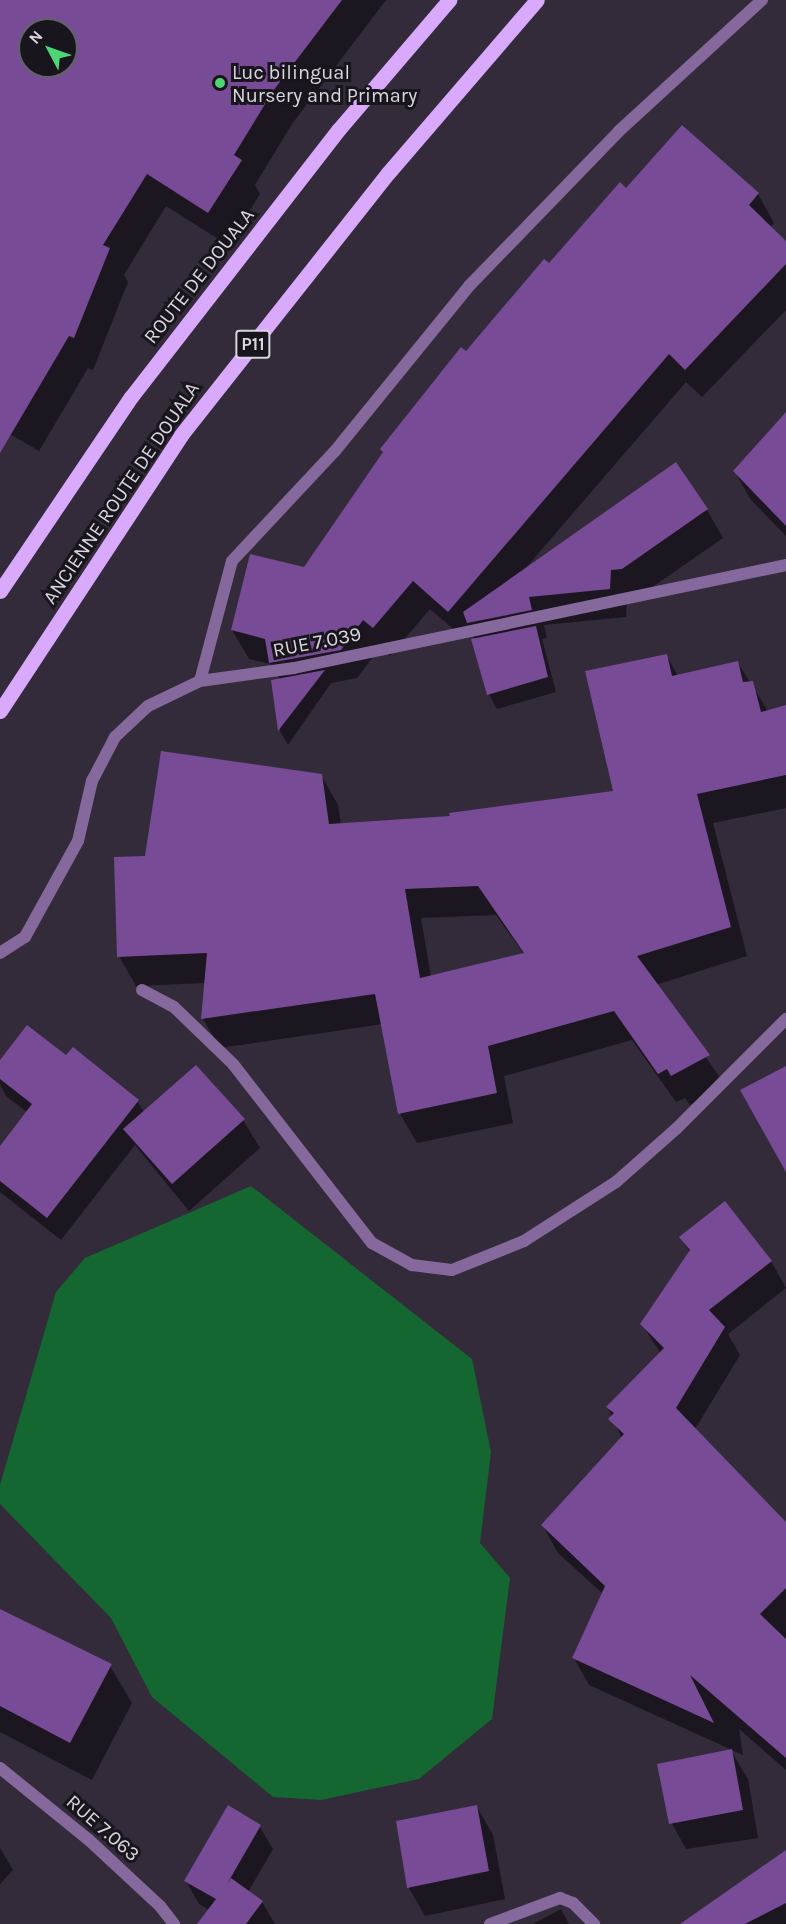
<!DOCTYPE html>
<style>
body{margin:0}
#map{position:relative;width:786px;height:1924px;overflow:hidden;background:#332a3a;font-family:Karla,sans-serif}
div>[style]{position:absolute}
.green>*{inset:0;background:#156731}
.shadow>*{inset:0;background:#0007}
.building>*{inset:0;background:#774b96}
.street>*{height:12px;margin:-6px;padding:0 6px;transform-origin:6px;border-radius:6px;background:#86699c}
.primary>*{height:15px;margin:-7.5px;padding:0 7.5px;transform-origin:7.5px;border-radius:7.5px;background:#d8a9fc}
.dots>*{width:16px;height:16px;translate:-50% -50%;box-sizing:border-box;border:3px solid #18151c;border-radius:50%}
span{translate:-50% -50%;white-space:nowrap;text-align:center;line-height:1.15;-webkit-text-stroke:6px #18151c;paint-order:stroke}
.shield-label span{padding:2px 4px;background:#18151c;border:2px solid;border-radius:4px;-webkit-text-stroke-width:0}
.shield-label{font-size:18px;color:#dad5df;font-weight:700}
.poi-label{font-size:20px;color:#dad5df}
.left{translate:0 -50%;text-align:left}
.street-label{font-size:20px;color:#dad5df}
.north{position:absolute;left:18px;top:18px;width:60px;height:60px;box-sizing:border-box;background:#18151c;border:2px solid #66626a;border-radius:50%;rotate:311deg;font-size:16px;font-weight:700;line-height:24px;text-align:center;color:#dad5df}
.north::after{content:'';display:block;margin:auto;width:21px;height:27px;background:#4dd676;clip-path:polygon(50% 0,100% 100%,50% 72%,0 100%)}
</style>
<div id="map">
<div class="green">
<div style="clip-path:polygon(251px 1186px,472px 1359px,491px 1452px,480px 1543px,510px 1578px,492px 1719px,419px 1779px,321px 1800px,273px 1797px,152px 1697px,111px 1618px,0 1504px,0 1485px,56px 1292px,85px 1258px)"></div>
</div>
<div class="shadow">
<div style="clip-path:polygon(evenodd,0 0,386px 0,292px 124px,255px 185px,260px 194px,228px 245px,166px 206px,124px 275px,128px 282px,93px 370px,88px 368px,39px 451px,0 428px,0 0,30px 30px,66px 30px,66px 66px,30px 66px,30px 30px)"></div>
<div style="clip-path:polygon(627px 190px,758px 194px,774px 223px,770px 227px,786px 243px,786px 310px,702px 397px,686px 382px,524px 570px,707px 510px,723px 538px,638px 597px,627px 598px,626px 617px,544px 625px,547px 638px,542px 639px,556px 692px,497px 709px,489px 694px,472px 630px,465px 639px,430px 609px,390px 656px,380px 648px,357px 678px,331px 683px,288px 745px,280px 731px,273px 681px,280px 679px,271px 664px,249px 659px,232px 630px,305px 569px,384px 454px,381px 449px,549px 266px)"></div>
<div style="clip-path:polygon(786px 415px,786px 536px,751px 500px,735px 472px)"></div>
<div style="clip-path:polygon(evenodd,666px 655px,678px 676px,738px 663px,768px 711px,786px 707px,786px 808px,713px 823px,747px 956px,656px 985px,725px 1085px,690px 1105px,685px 1098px,676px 1102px,632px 1040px,504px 1076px,513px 1123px,417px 1143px,400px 1114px,383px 1024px,220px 1048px,203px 1019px,206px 983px,136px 986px,119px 956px,146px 857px,321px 775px,338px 805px,341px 825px,452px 818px,615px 792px,666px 655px,496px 915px,524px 954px,431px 977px,421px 918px,496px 915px)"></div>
<div style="clip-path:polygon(67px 1057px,137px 1101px,144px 1112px,243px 1120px,260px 1148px,189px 1211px,135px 1145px,61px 1240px,0 1192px,0 1148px,27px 1112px,6px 1096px,0 1084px,0 1062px)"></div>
<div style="clip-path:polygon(681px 1238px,771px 1261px,786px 1288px,728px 1334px,740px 1355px,695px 1429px,786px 1524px,786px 1770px,739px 1729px,743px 1755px,589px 1685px,574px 1658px,603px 1594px,558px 1553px,543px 1526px,622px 1439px,608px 1407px,661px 1354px,642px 1324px,690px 1252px)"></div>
<div style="clip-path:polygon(0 1610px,110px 1666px,132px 1703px,92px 1780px,0 1732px)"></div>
<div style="clip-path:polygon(731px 1751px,748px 1779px,758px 1838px,686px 1849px,670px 1820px)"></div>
<div style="clip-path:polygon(477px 1807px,493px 1835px,505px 1899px,425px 1916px,409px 1888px,397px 1822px)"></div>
<div style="clip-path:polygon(259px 1826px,273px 1849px,248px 1892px,262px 1902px,275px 1924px,203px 1924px,209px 1910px,199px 1904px,186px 1881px)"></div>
<div style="clip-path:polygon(0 1848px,13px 1870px,0 1884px)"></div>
<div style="clip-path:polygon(786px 1868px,786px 1924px,690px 1924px)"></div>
<div style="clip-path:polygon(561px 1909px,569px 1924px,533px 1924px)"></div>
</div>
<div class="building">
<div style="clip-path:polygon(evenodd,0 0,342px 0,273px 91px,234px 155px,242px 160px,208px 213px,147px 174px,103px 245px,110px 248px,74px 338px,69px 336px,0 453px,0 0,30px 30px,66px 30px,66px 66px,30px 66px,30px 30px)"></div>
<div style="clip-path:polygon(682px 125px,759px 193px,749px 205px,786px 241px,786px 264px,685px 370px,669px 354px,448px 612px,413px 581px,373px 628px,363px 620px,341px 650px,269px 663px,265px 639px,231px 630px,250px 554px,304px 567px,383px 452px,380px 449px,461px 347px,466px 351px,544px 259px,549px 263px,620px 182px,626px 188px)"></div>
<div style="clip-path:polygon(786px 412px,786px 526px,733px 471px)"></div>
<div style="clip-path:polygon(676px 462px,708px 509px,622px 569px,611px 570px,610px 589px,529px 597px,532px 610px,467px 623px,463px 612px)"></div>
<div style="clip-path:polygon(536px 626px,548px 677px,487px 695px,471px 639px)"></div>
<div style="clip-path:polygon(evenodd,667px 654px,672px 676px,738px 661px,743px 682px,753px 681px,761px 712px,786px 705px,786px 775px,697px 794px,731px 927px,637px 956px,710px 1055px,671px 1076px,667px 1069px,658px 1074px,614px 1011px,488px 1046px,497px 1093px,398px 1114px,375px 994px,201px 1019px,207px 953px,117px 957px,114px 857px,145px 856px,161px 751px,322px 774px,329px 824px,450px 816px,449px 813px,613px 791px,585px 671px,667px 654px,478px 886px,524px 953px,420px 978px,405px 889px,478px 886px)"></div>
<div style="clip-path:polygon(325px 670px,278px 731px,271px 680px)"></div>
<div style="clip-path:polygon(27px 1025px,66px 1055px,73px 1047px,139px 1100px,47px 1218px,0 1181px,0 1146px,32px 1104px,0 1079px,0 1060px)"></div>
<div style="clip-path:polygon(196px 1065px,245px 1119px,172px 1184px,123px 1129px)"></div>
<div style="clip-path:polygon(786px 1066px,786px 1172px,740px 1090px)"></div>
<div style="clip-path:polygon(725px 1201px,772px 1261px,709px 1310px,725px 1327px,676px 1408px,786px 1522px,786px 1588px,760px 1614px,786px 1639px,786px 1758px,690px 1675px,714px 1723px,572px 1658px,605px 1586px,541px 1525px,624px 1434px,608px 1419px,614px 1413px,606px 1407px,664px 1348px,640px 1324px,690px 1250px,679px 1237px)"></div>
<div style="clip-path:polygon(0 1609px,112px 1664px,70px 1743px,0 1706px)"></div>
<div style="clip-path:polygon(732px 1749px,743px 1810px,669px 1824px,657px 1764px)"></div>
<div style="clip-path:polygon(228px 1805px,261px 1825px,227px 1884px,231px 1878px,263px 1901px,246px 1924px,197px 1924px,216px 1899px,184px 1881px)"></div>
<div style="clip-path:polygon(477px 1805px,489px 1871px,407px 1888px,396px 1821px)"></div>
<div style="clip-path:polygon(786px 1850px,786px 1903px,745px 1924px,680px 1924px)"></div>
</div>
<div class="street">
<div style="left:200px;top:681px;width:124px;rotate:-75.1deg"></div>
<div style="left:232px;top:561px;width:151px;rotate:-46.9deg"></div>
<div style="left:335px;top:451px;width:213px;rotate:-50.9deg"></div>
<div style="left:469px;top:286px;width:216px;rotate:-45.9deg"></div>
<div style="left:619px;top:131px;width:194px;rotate:-42.5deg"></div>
<div style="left:0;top:953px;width:30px;rotate:-33deg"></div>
<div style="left:25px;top:937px;width:110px;rotate:-61.1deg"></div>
<div style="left:78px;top:841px;width:62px;rotate:-76.9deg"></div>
<div style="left:92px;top:781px;width:50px;rotate:-62.4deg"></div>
<div style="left:115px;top:737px;width:45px;rotate:-43.2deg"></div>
<div style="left:148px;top:706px;width:58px;rotate:-25.7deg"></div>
<div style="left:200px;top:681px;width:95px;rotate:-7.9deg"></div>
<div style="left:294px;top:668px;width:503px;rotate:-11.82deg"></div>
<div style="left:142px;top:990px;width:36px;rotate:28deg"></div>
<div style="left:174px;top:1007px;width:82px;rotate:44deg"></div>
<div style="left:233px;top:1064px;width:227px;rotate:52.2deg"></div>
<div style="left:372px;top:1243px;width:46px;rotate:28.8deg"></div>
<div style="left:412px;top:1265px;width:40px;rotate:7.1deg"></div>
<div style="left:452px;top:1270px;width:78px;rotate:-21.9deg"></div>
<div style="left:524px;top:1241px;width:109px;rotate:-32.7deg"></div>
<div style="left:616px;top:1182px;width:80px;rotate:-41.5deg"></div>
<div style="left:676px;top:1129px;width:156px;rotate:-45deg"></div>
<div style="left:0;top:1768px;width:114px;rotate:39deg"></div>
<div style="left:89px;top:1840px;width:97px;rotate:42.9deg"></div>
<div style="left:160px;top:1906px;width:23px;rotate:52deg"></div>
<div style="left:490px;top:1924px;width:75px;rotate:-20.4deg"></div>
<div style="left:560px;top:1898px;width:14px;rotate:21deg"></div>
<div style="left:573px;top:1903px;width:30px;rotate:45deg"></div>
</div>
<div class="primary">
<div style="left:0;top:591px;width:234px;rotate:-56deg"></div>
<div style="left:131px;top:397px;width:339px;rotate:-52.2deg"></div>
<div style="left:339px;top:129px;width:170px;rotate:-49.5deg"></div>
<div style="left:0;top:711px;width:330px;rotate:-56.7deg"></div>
<div style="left:181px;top:435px;width:334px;rotate:-51.7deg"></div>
<div style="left:388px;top:173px;width:228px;rotate:-49.3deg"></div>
</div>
<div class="dots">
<div style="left:220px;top:83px;background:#4dd676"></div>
</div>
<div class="shield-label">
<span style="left:253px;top:344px">P11</span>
</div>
<div class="poi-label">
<span class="left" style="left:232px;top:84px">Luc bilingual<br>Nursery and Primary</span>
</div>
<div class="street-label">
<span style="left:199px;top:276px;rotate:-52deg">ROUTE DE DOUALA</span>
<span style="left:121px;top:493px;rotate:-56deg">ANCIENNE ROUTE DE DOUALA</span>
<span style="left:317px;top:642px;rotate:-11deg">RUE 7.039</span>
<span style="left:103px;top:1828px;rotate:41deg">RUE 7.063</span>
</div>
<div class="north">N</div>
</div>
